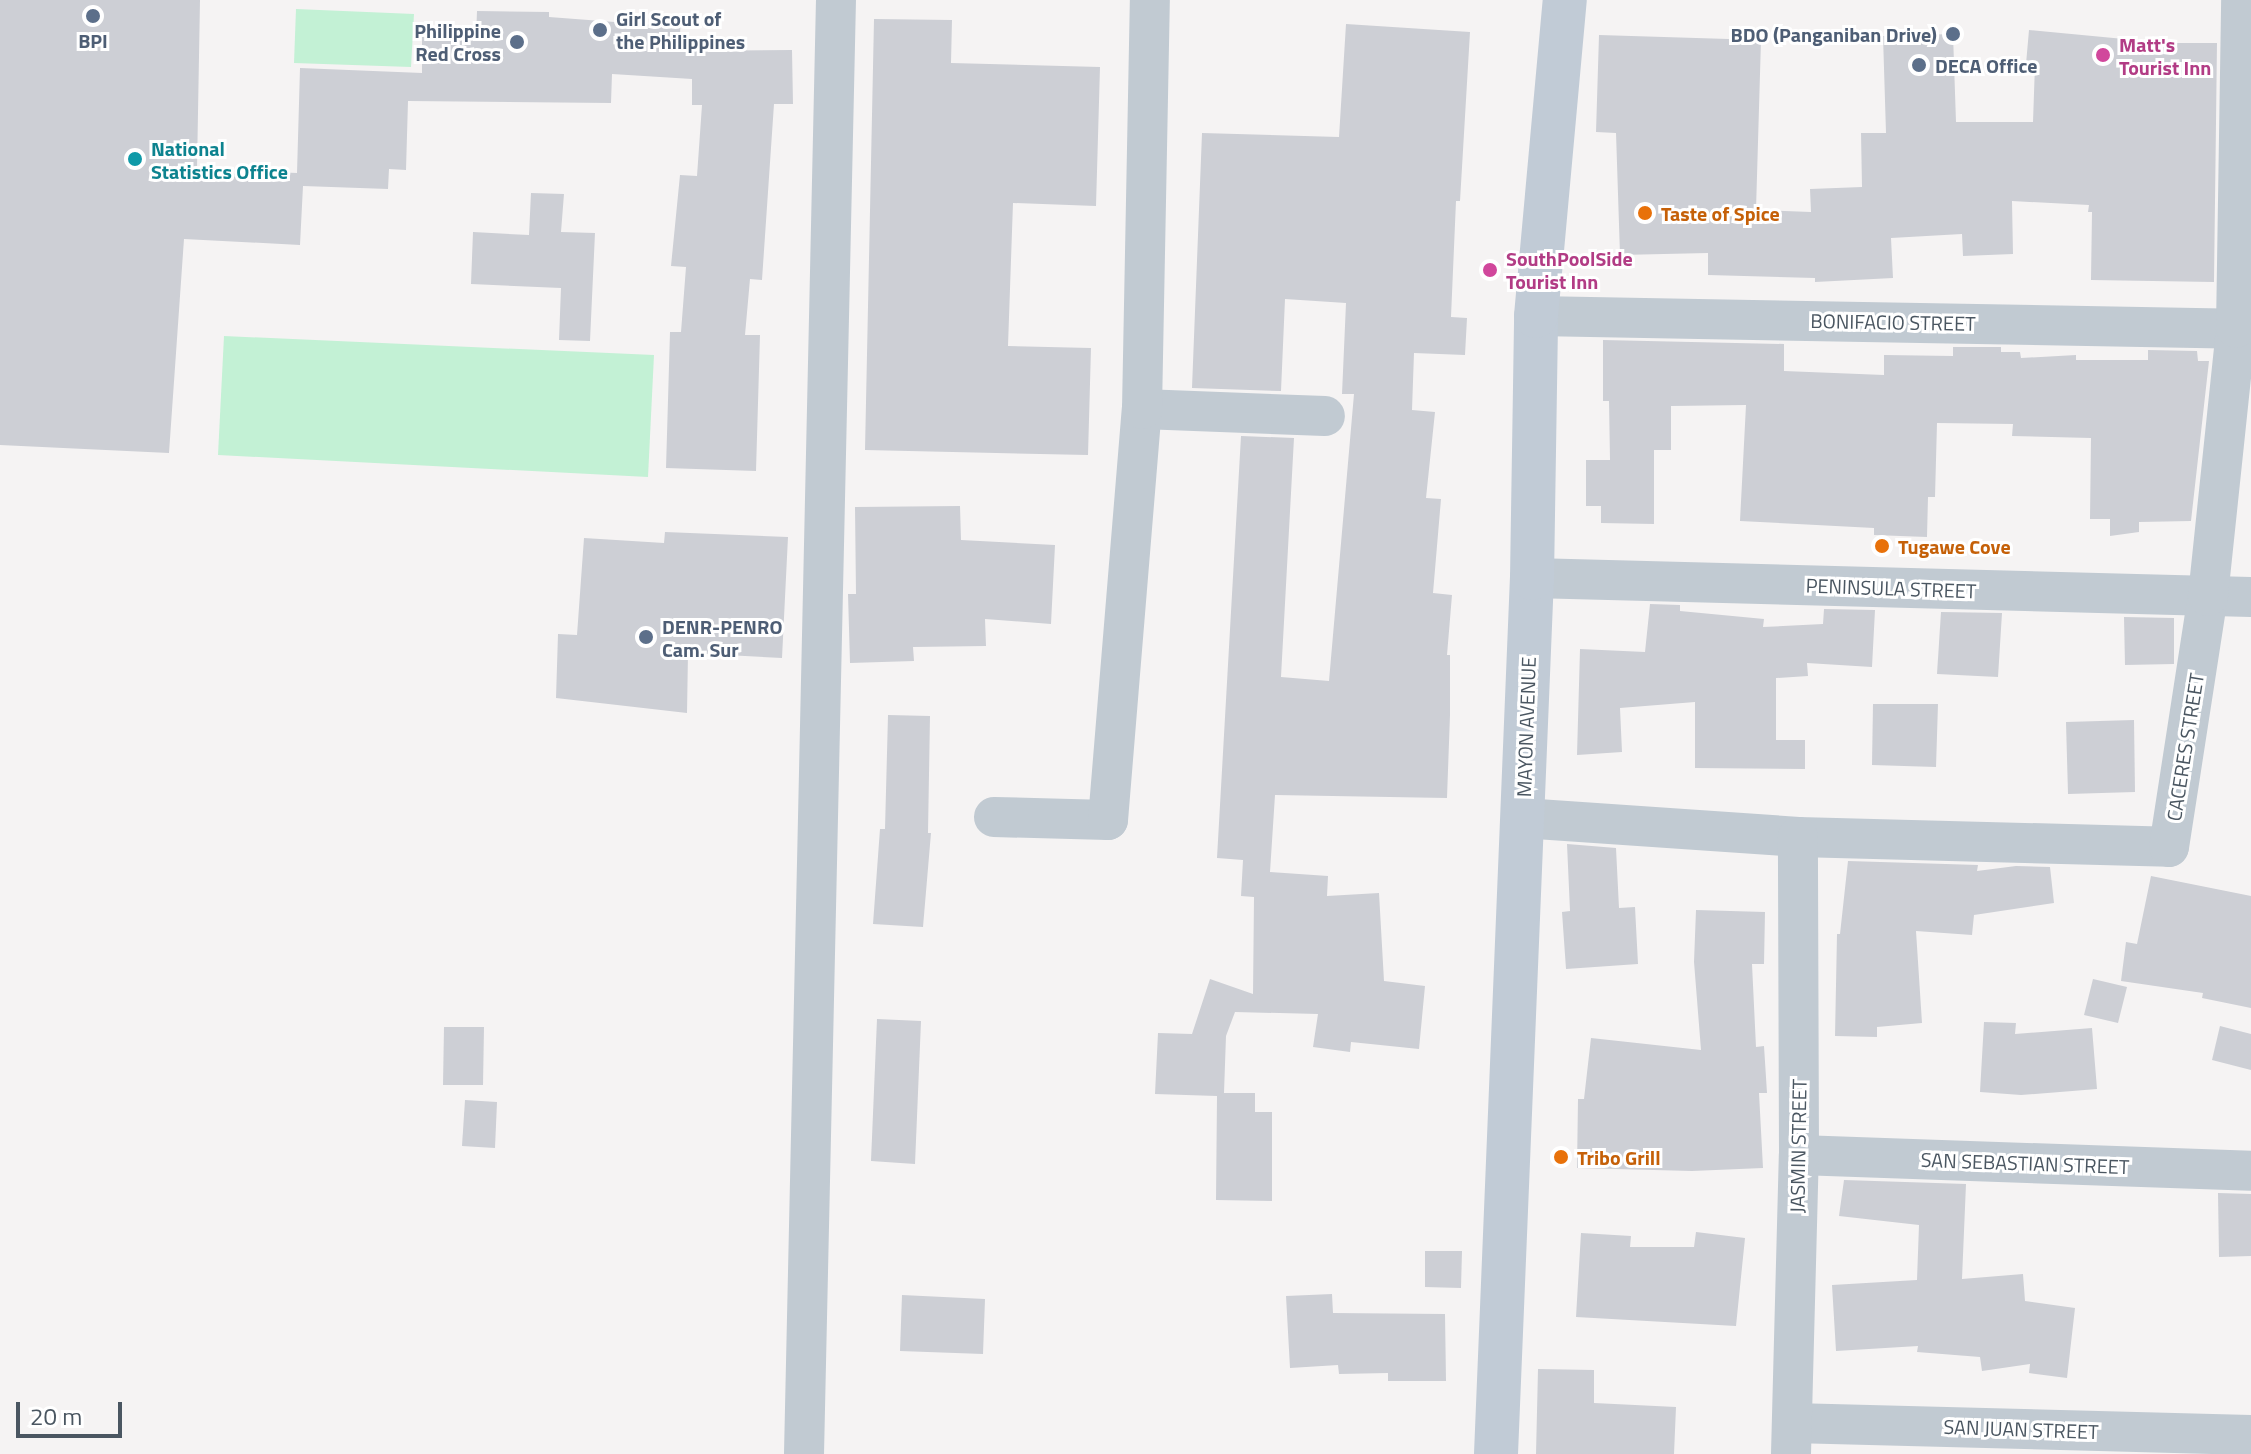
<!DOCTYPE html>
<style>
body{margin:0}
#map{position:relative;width:2251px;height:1454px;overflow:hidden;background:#f5f3f3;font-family:"Titillium Web",sans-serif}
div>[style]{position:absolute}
.green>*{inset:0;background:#c3f1d5}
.building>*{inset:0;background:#cdcfd5}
.street>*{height:40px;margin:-20px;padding:0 20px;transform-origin:20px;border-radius:20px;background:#c1cad2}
.secondary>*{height:44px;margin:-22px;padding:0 22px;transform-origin:22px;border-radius:22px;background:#c1cbd6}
.dots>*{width:22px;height:22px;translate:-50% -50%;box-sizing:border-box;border:4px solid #fff;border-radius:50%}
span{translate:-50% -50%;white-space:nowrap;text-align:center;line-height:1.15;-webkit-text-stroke:6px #fff;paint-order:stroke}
.service-label{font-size:20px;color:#4e5e75;font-weight:700}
.left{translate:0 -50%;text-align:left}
.right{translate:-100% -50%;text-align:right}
.hotel-label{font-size:20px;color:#b23c85;font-weight:700}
.culture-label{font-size:20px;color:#0d838f;font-weight:700}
.food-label{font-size:20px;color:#c56008;font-weight:700}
.street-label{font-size:20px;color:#4a5661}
.scale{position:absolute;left:16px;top:1402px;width:106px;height:36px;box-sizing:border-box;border:4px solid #4a5661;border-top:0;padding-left:10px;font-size:24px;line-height:28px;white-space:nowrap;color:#4a5661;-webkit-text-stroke:6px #fff;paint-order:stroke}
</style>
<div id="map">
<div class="green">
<div style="clip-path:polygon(296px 9px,414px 14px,411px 67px,294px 63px)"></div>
<div style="clip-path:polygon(224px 336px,654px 355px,648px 477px,218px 455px)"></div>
</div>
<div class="building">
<div style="clip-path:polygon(0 0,200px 0,197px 169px,297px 173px,300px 68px,422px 73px,422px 37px,476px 38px,477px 11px,549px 12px,549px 17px,654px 25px,654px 15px,681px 17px,679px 51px,792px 50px,793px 104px,774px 104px,762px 280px,750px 279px,745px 335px,760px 335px,756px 471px,666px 468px,670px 332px,681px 332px,686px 267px,671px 266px,680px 175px,697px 176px,702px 105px,692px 105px,692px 79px,612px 74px,611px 103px,408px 101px,406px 170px,389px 169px,388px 189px,303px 186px,300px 245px,184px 239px,169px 453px,0 445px)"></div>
<div style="clip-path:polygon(874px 19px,952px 20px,951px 63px,1100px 67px,1096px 206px,1013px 203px,1008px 346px,1091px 348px,1088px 455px,865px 450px)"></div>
<div style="clip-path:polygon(1346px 24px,1470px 32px,1460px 201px,1456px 201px,1451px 317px,1467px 318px,1465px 355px,1414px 353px,1412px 410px,1435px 412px,1426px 498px,1441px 499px,1433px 593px,1452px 595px,1447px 655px,1450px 655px,1450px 715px,1447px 798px,1275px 795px,1270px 872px,1328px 876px,1327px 896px,1379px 893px,1384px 981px,1425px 986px,1419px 1049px,1351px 1042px,1350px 1052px,1313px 1047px,1318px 1014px,1235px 1012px,1226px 1036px,1224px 1093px,1255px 1093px,1255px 1112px,1272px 1112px,1272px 1201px,1216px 1200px,1217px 1096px,1155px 1094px,1158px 1033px,1192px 1034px,1210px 979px,1253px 994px,1254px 897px,1241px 896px,1243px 860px,1217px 858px,1241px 436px,1294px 438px,1281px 677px,1329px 681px,1354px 394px,1342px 394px,1346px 303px,1285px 299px,1281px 391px,1192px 388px,1202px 133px,1339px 137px)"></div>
<div style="clip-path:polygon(2029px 30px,2166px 43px,2217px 43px,2214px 282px,2091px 280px,2092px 212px,2088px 212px,2089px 205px,2012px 201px,2013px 254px,1963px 256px,1962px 234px,1891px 238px,1893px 278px,1815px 282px,1815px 278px,1708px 275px,1708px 253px,1620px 255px,1616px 133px,1596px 132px,1599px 35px,1761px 40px,1756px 210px,1811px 212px,1810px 189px,1862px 187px,1861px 133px,1886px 133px,1883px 36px,1953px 34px,1956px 122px,2033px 122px,2035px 64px,2026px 64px)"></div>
<div style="clip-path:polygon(531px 193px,564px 194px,561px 232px,595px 233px,590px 341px,559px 340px,561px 288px,471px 284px,473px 232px,529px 235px)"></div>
<div style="clip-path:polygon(1603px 340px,1784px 344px,1784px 371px,1884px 375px,1884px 355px,1953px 356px,1953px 347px,2001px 347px,2001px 352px,2020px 352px,2021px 358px,2076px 355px,2076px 360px,2148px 360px,2148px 350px,2197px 351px,2198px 361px,2209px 361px,2191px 521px,2139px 522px,2139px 532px,2110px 536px,2110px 519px,2090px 519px,2091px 438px,2012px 436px,2013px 424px,1937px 423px,1935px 497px,1928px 497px,1927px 537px,1874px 535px,1874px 528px,1740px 521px,1746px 405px,1671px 406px,1671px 450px,1654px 450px,1654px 524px,1601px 523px,1601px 506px,1586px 506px,1586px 460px,1610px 460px,1609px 401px,1603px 401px)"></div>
<div style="clip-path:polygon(960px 506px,961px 540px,1055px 545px,1051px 624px,985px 619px,986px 646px,913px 647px,914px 661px,850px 663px,848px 594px,856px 594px,855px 507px)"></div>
<div style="clip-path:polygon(665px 532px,788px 537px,782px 658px,688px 653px,687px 713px,556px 698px,558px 634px,577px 635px,584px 538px,664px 543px)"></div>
<div style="clip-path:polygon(1650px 604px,1680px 605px,1680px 611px,1764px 619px,1763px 627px,1823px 624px,1824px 609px,1875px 610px,1872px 667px,1807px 663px,1808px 676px,1776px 678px,1776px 740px,1805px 740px,1805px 769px,1695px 768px,1695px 702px,1620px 708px,1622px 752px,1577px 755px,1580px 649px,1645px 652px)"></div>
<div style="clip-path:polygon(1941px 612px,2002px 613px,1998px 677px,1937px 674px)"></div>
<div style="clip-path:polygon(2124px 617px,2174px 618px,2174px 664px,2125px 665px)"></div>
<div style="clip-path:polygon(1873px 704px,1938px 704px,1936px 767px,1872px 765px)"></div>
<div style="clip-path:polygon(888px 715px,930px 716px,928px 833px,931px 833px,923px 927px,873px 924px,880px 829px,885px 829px)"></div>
<div style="clip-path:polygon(2134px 720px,2135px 792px,2068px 794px,2066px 722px)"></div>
<div style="clip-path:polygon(1567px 844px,1616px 848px,1619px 908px,1635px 907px,1638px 964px,1566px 969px,1562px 912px,1570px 911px)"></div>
<div style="clip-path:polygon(1848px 861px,1978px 865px,1977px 871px,2016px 866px,2050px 867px,2054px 903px,1974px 915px,1972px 935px,1916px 931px,1922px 1023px,1877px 1027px,1877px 1037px,1835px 1036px,1837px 934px,1840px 934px)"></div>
<div style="clip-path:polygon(2151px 876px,2251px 896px,2251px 1008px,2202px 998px,2203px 993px,2121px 981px,2126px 942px,2137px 944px)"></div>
<div style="clip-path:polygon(1696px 910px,1765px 912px,1764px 964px,1752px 964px,1756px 1047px,1764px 1046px,1767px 1093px,1759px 1093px,1763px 1168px,1692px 1171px,1577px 1168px,1578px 1099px,1584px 1099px,1591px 1038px,1701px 1050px,1694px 962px)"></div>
<div style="clip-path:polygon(2093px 979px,2127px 987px,2118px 1023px,2084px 1015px)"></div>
<div style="clip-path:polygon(877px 1019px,921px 1021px,915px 1164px,871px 1161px)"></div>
<div style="clip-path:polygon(1984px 1022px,2016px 1023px,2015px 1034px,2092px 1028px,2097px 1089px,2021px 1095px,1980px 1092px)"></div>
<div style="clip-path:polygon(2220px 1026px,2251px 1034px,2251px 1070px,2212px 1060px)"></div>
<div style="clip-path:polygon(444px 1027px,484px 1027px,483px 1085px,443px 1085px)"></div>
<div style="clip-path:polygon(465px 1100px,497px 1102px,495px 1148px,462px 1146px)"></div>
<div style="clip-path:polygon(1844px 1180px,1966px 1184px,1962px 1279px,2023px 1274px,2025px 1301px,2075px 1308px,2067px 1378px,2029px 1373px,2030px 1364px,1982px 1371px,1980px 1357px,1917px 1352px,1918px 1346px,1836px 1351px,1832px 1285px,1917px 1280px,1919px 1225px,1839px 1216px)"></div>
<div style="clip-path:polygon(2218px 1193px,2251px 1194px,2251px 1256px,2219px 1257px)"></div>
<div style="clip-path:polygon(1696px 1232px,1745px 1238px,1736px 1326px,1576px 1317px,1581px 1233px,1631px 1236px,1630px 1247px,1694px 1247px)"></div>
<div style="clip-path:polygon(1425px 1251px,1462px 1251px,1461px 1288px,1425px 1287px)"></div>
<div style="clip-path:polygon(1332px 1294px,1333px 1313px,1445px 1314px,1446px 1381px,1388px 1381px,1388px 1373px,1339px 1374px,1338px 1365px,1290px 1368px,1286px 1296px)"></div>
<div style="clip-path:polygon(902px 1295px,985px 1299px,983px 1354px,900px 1351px)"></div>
<div style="clip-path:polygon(1538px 1369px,1594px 1370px,1594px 1403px,1676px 1407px,1674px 1454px,1536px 1454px)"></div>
</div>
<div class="street">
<div style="left:1536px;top:316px;width:715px;rotate:1.04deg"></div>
<div style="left:1142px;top:409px;width:183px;rotate:2.2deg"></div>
<div style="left:1532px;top:578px;width:719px;rotate:1.51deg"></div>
<div style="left:994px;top:817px;width:114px;rotate:1.5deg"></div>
<div style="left:1108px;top:820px;width:412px;rotate:-85.3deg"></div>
<div style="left:1142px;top:409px;width:409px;rotate:-88.9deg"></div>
<div style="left:1522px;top:818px;width:277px;rotate:3.9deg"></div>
<div style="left:1798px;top:837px;width:371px;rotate:1.5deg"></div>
<div style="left:2169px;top:847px;width:254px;rotate:-81.2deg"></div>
<div style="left:2208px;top:596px;width:269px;rotate:-84deg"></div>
<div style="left:2236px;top:328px;width:328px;rotate:-89.1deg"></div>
<div style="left:1799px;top:1155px;width:452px;rotate:2deg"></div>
<div style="left:1792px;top:1423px;width:459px;rotate:1.5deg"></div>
<div style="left:804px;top:1454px;width:1454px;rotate:-88.74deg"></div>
<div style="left:1791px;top:1454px;width:299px;rotate:-88.5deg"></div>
<div style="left:1799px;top:1155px;width:318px;rotate:-90.2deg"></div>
</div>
<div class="secondary">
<div style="left:1496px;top:1454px;width:877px;rotate:-87.65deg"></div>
<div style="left:1532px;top:578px;width:262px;rotate:-89.1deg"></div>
<div style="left:1536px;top:316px;width:317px;rotate:-84.8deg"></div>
</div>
<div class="dots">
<div style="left:93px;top:16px;background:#5c6f8a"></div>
<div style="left:600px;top:30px;background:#5c6f8a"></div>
<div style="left:1953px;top:34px;background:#5c6f8a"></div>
<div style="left:517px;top:42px;background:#5c6f8a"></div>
<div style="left:2103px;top:55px;background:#d1479c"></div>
<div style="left:1919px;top:65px;background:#5c6f8a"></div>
<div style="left:135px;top:159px;background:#0f9aa8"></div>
<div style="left:1645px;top:213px;background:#e8710a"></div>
<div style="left:1490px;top:270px;background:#d1479c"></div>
<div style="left:1882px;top:546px;background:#e8710a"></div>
<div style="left:646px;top:637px;background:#5c6f8a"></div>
<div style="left:1561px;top:1157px;background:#e8710a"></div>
</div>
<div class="service-label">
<span class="left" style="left:616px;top:30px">Girl Scout of<br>the Philippines</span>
<span class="right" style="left:501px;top:42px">Philippine<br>Red Cross</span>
<span class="right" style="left:1937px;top:34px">BDO (Panganiban Drive)</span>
<span style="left:93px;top:40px">BPI</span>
<span class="left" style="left:1935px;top:65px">DECA Office</span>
<span class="left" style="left:662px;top:638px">DENR-PENRO<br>Cam. Sur</span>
</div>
<div class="hotel-label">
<span class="left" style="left:2119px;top:56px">Matt's<br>Tourist Inn</span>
<span class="left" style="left:1506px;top:270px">SouthPoolSide<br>Tourist Inn</span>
</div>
<div class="culture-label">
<span class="left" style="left:151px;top:160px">National<br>Statistics Office</span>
</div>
<div class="food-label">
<span class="left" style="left:1661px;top:213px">Taste of Spice</span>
<span class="left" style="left:1898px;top:546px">Tugawe Cove</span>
<span class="left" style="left:1577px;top:1157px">Tribo Grill</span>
</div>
<div class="street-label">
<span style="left:1893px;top:322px;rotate:1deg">BONIFACIO STREET</span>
<span style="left:1891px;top:588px;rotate:2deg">PENINSULA STREET</span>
<span style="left:1526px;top:727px;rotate:-88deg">MAYON AVENUE</span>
<span style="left:2185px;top:747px;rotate:-81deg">CACERES STREET</span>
<span style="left:1798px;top:1146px;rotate:-89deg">JASMIN STREET</span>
<span style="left:2025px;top:1163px;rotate:2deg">SAN SEBASTIAN STREET</span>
<span style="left:2021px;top:1429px;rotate:2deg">SAN JUAN STREET</span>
</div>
<div class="scale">20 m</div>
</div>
